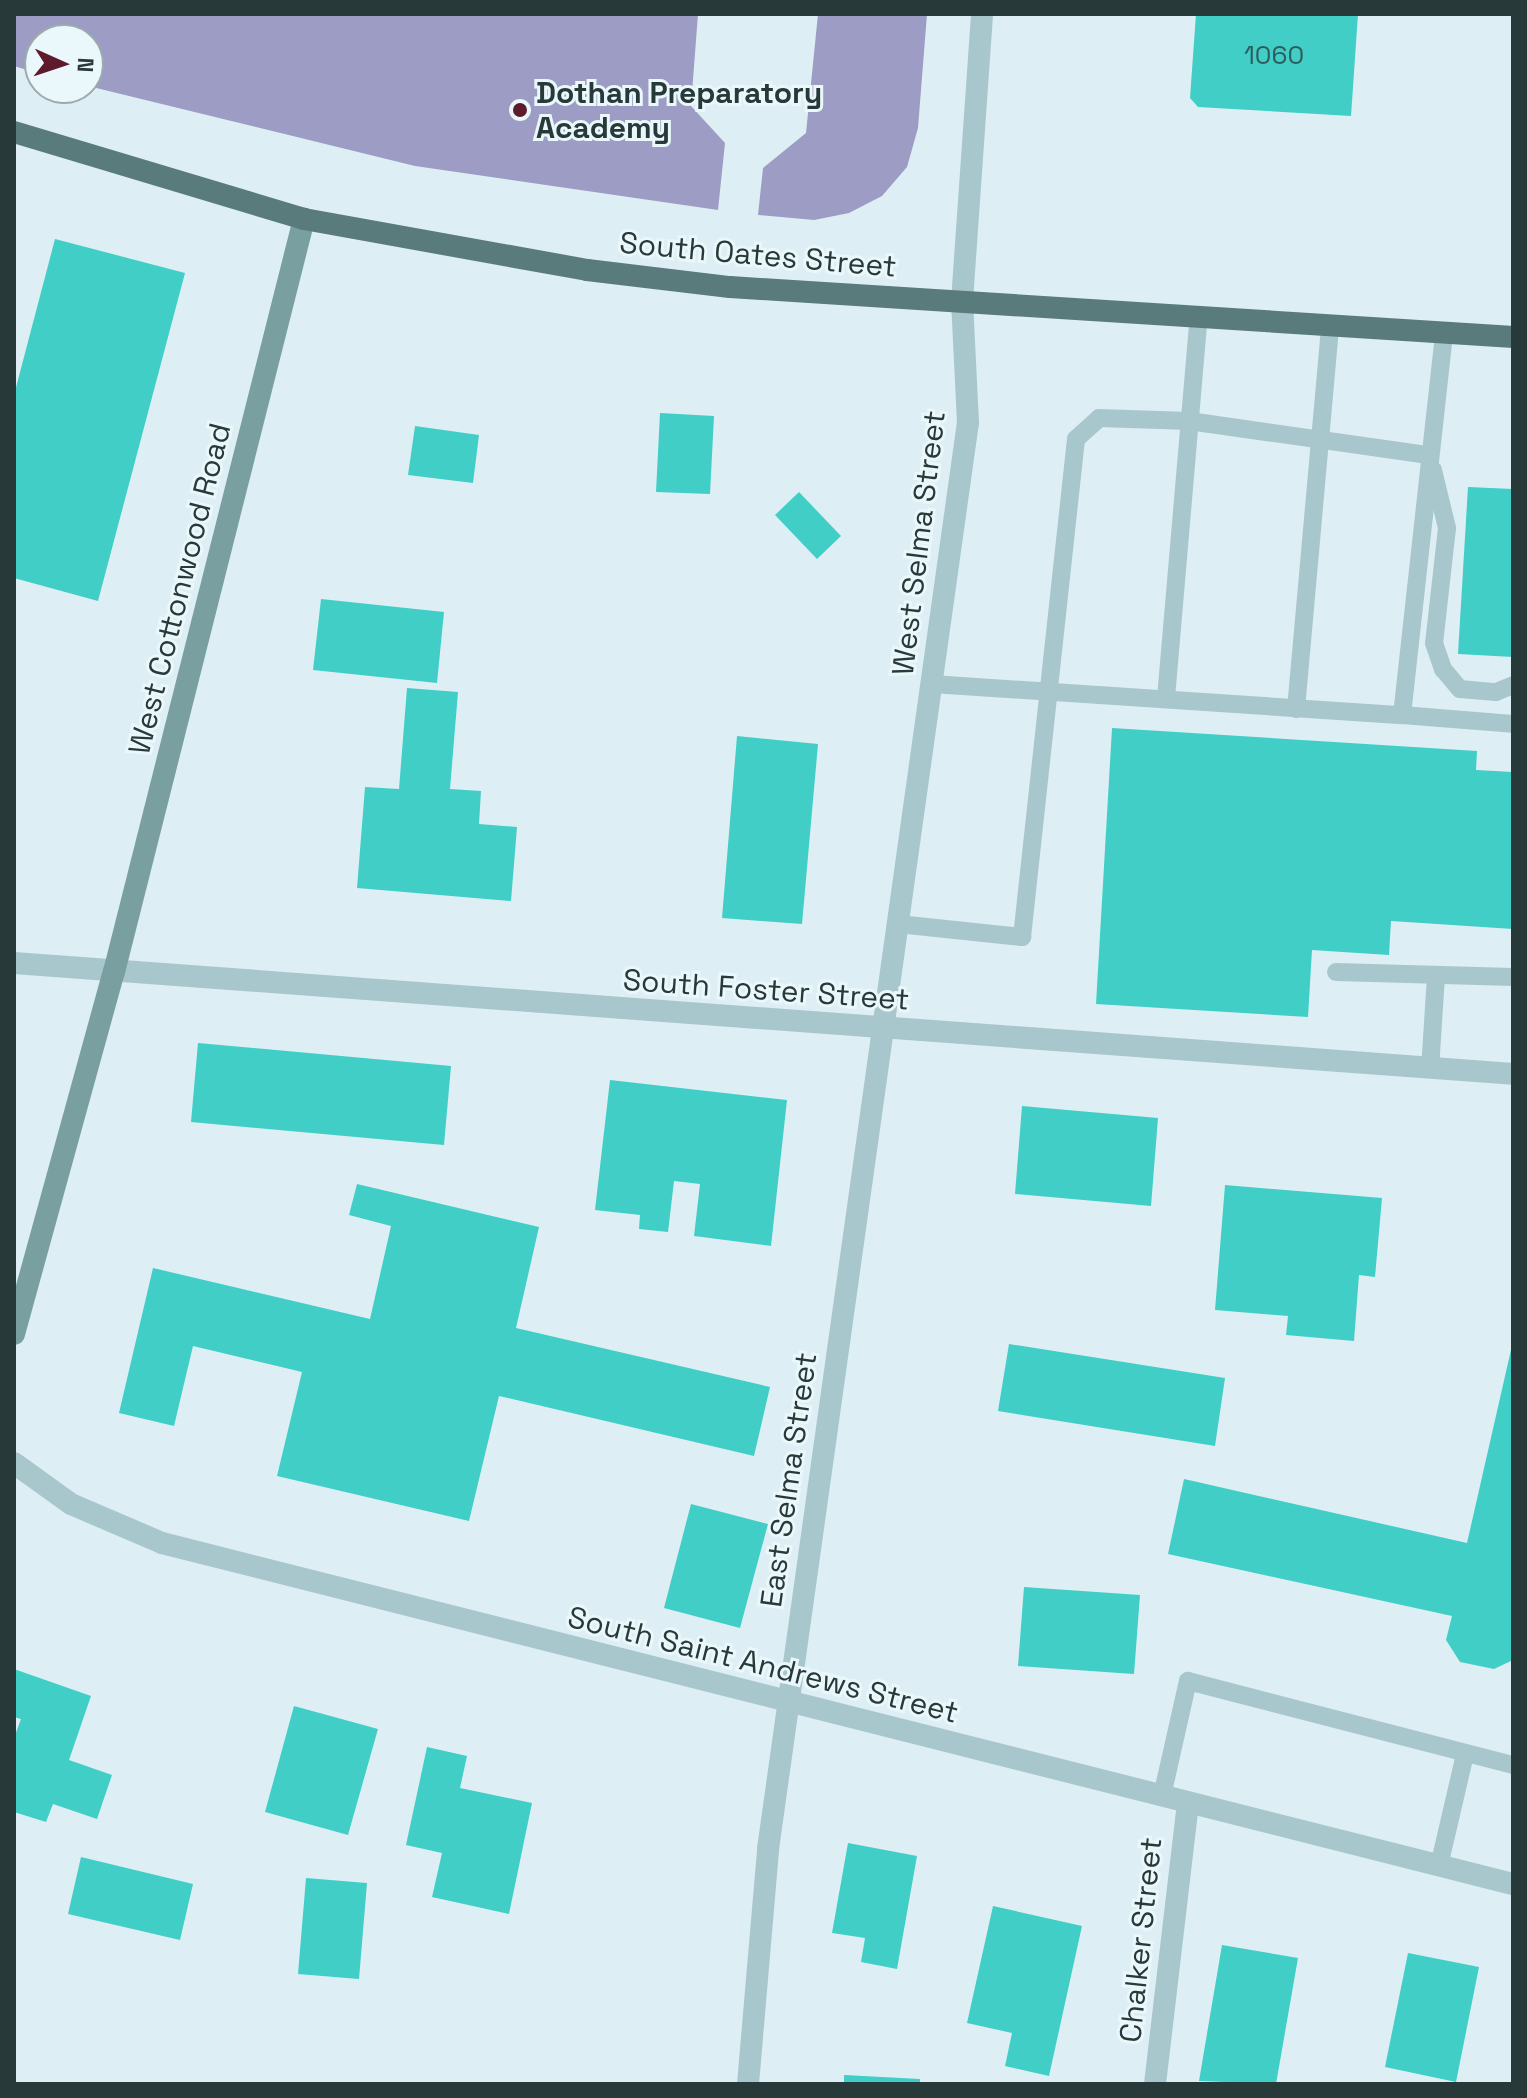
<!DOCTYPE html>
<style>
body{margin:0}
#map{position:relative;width:1527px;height:2098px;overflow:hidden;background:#ddeff4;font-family:"Space Grotesk",sans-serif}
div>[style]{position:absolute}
.green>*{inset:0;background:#9d9cc4}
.building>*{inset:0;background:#41cec6}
.service>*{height:18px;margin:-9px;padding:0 9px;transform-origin:9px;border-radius:9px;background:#a8c7cd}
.minor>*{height:22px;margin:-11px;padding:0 11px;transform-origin:11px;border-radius:11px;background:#a8c7cd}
.tertiary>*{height:22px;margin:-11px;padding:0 11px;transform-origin:11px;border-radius:11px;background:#a8c7cd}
.secondary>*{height:22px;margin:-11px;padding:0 11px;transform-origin:11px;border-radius:11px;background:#799fa1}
.primary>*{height:22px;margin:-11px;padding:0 11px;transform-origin:11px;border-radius:11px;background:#597b7c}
.dots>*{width:22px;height:22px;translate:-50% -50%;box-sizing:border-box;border:4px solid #eaf7fb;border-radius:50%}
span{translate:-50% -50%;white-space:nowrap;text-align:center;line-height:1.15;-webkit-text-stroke:6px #eaf7fb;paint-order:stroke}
.number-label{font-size:26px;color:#2e5e5c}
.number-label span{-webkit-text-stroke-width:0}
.poi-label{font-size:30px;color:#283939;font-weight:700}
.left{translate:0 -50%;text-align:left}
.street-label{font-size:30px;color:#283939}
.frame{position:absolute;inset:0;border:16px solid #283939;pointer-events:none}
.north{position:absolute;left:24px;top:24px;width:80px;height:80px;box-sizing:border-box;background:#eaf7fb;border:2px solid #9cabad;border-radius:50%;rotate:93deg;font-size:22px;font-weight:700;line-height:32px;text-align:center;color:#283939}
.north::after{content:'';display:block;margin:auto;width:28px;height:36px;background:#5e1b2b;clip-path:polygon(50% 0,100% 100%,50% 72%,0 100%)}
</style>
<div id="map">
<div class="green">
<div style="clip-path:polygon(14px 14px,698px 14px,691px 106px,725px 143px,718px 210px,415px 166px,88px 86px,88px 40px,40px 40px,40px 74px,14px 66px)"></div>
<div style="clip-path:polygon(818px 14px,927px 14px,918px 128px,907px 167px,882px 196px,849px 213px,814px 220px,758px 215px,763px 168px,806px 133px)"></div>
</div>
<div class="building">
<div style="clip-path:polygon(1196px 14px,1358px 14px,1351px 116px,1198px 107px,1190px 98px)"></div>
<div style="clip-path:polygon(55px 239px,185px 273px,98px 601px,14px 578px,14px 395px)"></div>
<div style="clip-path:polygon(660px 413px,714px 416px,710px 494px,656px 492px)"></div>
<div style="clip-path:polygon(415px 426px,479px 435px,473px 483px,408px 475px)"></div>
<div style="clip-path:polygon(1468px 487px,1513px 489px,1513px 657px,1458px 654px)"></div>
<div style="clip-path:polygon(799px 492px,841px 536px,817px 559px,775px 515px)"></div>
<div style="clip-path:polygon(321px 599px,444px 612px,437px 683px,313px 670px)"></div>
<div style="clip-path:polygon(407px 688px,458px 692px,450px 789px,481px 791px,479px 824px,517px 827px,511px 901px,357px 888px,365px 787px,399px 789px)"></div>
<div style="clip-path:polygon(1112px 728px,1477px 751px,1476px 770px,1513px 772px,1513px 929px,1391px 921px,1389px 955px,1312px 950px,1308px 1017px,1096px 1004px)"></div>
<div style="clip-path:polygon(737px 736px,818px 744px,802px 924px,722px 918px)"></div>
<div style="clip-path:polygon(198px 1043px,451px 1066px,444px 1145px,191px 1122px)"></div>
<div style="clip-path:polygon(610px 1080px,787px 1100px,771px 1246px,694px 1236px,700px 1184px,674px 1181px,668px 1232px,639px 1229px,640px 1215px,595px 1210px)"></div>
<div style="clip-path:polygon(1022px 1106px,1158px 1118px,1151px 1206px,1015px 1194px)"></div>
<div style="clip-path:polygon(357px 1184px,539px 1227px,516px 1328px,770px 1387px,754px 1456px,499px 1396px,469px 1521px,277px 1476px,302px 1372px,193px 1346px,174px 1426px,119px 1413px,153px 1268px,370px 1319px,391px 1226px,349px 1215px)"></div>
<div style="clip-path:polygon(1225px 1185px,1382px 1198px,1375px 1277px,1359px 1275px,1354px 1341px,1286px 1335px,1288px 1316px,1215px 1310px)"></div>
<div style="clip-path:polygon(1513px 1341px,1513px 1660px,1494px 1669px,1460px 1662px,1446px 1640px,1452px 1616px,1168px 1554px,1184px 1479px,1467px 1543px)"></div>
<div style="clip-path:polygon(1009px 1344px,1225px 1378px,1215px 1446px,998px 1411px)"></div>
<div style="clip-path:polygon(691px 1504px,768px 1524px,740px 1628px,664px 1608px)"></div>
<div style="clip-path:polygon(1024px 1587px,1140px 1595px,1134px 1674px,1018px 1666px)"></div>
<div style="clip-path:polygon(14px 1669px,91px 1696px,69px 1760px,112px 1775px,97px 1819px,53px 1804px,46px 1822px,14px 1812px,14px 1738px,21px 1719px,14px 1717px)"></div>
<div style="clip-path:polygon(294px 1706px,378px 1729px,348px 1835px,265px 1812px)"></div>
<div style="clip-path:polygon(427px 1747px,467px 1756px,460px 1788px,532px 1803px,509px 1914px,432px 1897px,442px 1853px,406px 1845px)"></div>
<div style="clip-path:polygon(848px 1843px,917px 1856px,897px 1969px,861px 1962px,865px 1938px,832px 1933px)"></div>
<div style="clip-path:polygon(81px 1857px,193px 1884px,180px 1940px,68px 1914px)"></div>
<div style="clip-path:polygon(306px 1878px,367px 1883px,359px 1979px,298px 1974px)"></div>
<div style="clip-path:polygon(993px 1906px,1082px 1926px,1049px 2076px,1005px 2066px,1012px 2033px,967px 2023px)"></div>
<div style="clip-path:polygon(1222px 1945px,1298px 1958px,1276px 2084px,1199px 2081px)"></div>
<div style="clip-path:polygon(1408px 1953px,1479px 1967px,1456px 2082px,1385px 2067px)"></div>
<div style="clip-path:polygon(844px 2075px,920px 2079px,920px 2084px,844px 2084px)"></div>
</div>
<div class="service">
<div style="left:1433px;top:470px;width:60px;rotate:76.4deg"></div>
<div style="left:1447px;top:528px;width:116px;rotate:96.4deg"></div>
<div style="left:1434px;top:643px;width:28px;rotate:71deg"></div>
<div style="left:1443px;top:669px;width:26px;rotate:50deg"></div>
<div style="left:1460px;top:689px;width:36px;rotate:5deg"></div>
<div style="left:1496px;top:692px;width:18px;rotate:-22deg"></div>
<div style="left:932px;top:684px;width:471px;rotate:3.8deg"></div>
<div style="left:1402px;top:715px;width:385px;rotate:-83.7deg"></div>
<div style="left:1166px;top:698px;width:383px;rotate:-85.1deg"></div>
<div style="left:1296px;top:709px;width:386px;rotate:-84.9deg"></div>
<div style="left:1402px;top:715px;width:111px;rotate:4.6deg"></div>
<div style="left:898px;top:924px;width:125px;rotate:6deg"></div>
<div style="left:1022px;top:937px;width:501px;rotate:-83.81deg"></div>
<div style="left:1076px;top:439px;width:31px;rotate:-42deg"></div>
<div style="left:1099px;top:418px;width:90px;rotate:1.9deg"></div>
<div style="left:1189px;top:421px;width:242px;rotate:8.1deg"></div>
<div style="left:1336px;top:972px;width:177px;rotate:1.6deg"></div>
<div style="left:1430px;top:1069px;width:93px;rotate:-86.3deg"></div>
<div style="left:1162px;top:1796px;width:118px;rotate:-77.3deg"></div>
<div style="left:1188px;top:1681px;width:336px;rotate:14.5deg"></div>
<div style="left:1439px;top:1866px;width:115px;rotate:-76.9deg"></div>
</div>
<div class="minor">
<div style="left:14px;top:963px;width:1503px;rotate:4.23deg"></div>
<div style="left:1155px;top:2084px;width:283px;rotate:-83.3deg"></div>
</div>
<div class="tertiary">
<div style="left:14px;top:1463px;width:70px;rotate:35.7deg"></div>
<div style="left:71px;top:1504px;width:99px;rotate:23.2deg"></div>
<div style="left:162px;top:1543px;width:1393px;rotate:14.17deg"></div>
<div style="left:748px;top:2084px;width:236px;rotate:-85.1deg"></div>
<div style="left:768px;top:1849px;width:1440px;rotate:-82.02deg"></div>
<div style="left:968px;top:423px;width:122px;rotate:-92.8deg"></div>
<div style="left:962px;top:301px;width:288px;rotate:-86deg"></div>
</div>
<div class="secondary">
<div style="left:14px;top:1334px;width:376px;rotate:-74.6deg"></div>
<div style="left:114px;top:972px;width:777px;rotate:-75.84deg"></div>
</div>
<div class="primary">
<div style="left:14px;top:132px;width:303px;rotate:16.7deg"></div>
<div style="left:304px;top:219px;width:288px;rotate:10.2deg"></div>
<div style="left:587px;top:270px;width:144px;rotate:6.8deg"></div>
<div style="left:730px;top:287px;width:785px;rotate:3.65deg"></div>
</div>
<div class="dots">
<div style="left:520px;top:110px;background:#5e1b2b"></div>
</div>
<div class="number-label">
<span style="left:1274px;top:56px">1060</span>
</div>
<div class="poi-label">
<span class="left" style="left:536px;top:110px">Dothan Preparatory<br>Academy</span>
</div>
<div class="street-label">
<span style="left:758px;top:255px;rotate:5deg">South Oates Street</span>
<span style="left:919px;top:543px;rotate:-83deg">West Selma Street</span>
<span style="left:180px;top:589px;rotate:-76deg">West Cottonwood Road</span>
<span style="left:766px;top:990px;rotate:4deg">South Foster Street</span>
<span style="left:789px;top:1480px;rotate:-82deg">East Selma Street</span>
<span style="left:763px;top:1665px;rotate:14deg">South Saint Andrews Street</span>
<span style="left:1141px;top:1940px;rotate:-84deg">Chalker Street</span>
</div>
<div class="frame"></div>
<div class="north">N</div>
</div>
